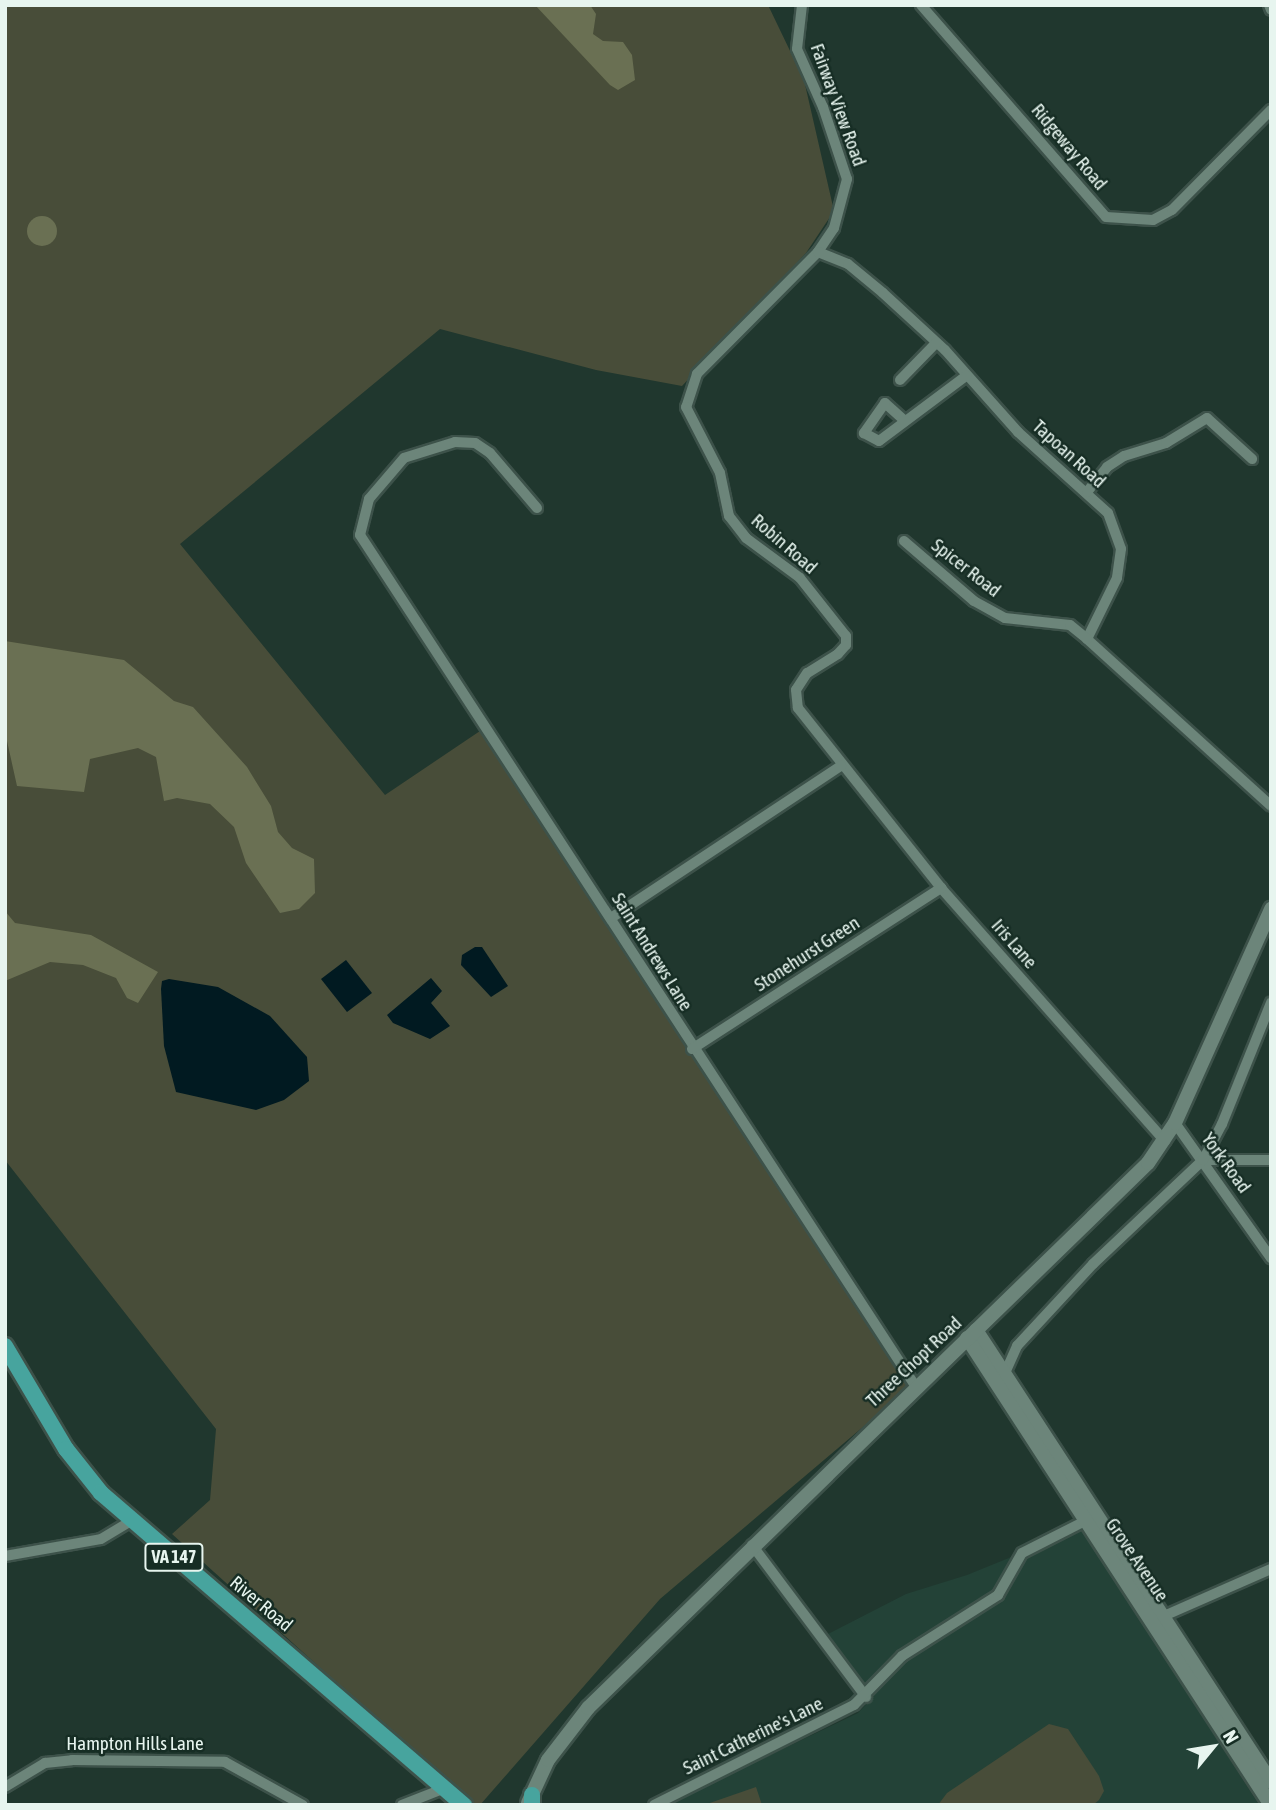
<!DOCTYPE html>
<style>
body{margin:0}
#map{position:relative;width:1276px;height:1810px;overflow:hidden;background:#20372e;font-family:"Asap Condensed",sans-serif}
div>[style]{position:absolute}
.built>*{inset:0;background:#234237}
.green>*{inset:0;background:#484d39}
.forest>*{inset:0;background:#6a7053}
.round{border-radius:50%}
.water>*{inset:0;background:#011a21}
.roads{filter:drop-shadow(2px 0 #3d524a) drop-shadow(-2px 0 #3d524a) drop-shadow(0 2px #3d524a) drop-shadow(0 -2px #3d524a)}
.street>*{height:10px;margin:-5px;padding:0 5px;transform-origin:5px;border-radius:5px;background:#6c857a}
.secondary>*{height:14px;margin:-7px;padding:0 7px;transform-origin:7px;border-radius:7px;background:#6c857a}
.primary>*{height:16px;margin:-8px;padding:0 8px;transform-origin:8px;border-radius:8px;background:#47a49e}
span{translate:-50% -50%;white-space:nowrap;text-align:center;line-height:1.15;-webkit-text-stroke:5px #162d24;paint-order:stroke}
.shield-label span{padding:2px 5px;background:#162d24;border:2px solid;border-radius:5px;-webkit-text-stroke-width:0}
.shield-label{font-size:18px;color:#e7f5ef;font-weight:700}
.street-label{font-size:19px;color:#e7f5ef}
.frame{position:absolute;inset:0;border:7px solid #e7f5ef;pointer-events:none}
.north{position:absolute;left:1178px;top:1712px;width:70px;height:70px;-webkit-text-stroke:5px #162d24;paint-order:stroke;rotate:60deg;font-size:19px;font-weight:700;line-height:28px;text-align:center;color:#e7f5ef}
.north::after{content:'';display:block;margin:auto;width:24px;height:32px;background:#e7f5ef;clip-path:polygon(50% 0,100% 100%,50% 72%,0 100%)}
</style>
<div id="map">
<div class="built">
<div style="clip-path:polygon(1082px 1528px,1259px 1805px,666px 1805px,858px 1713px,874px 1696px,828px 1634px,906px 1594px,967px 1575px)"></div>
</div>
<div class="green">
<div style="clip-path:polygon(5px 5px,768px 5px,804px 80px,834px 211px,806px 253px,682px 386px,596px 370px,440px 329px,180px 544px,385px 795px,480px 731px,909px 1388px,660px 1599px,480px 1805px,472px 1805px,172px 1534px,210px 1500px,216px 1429px,5px 1160px)"></div>
<div style="clip-path:polygon(1049px 1724px,1068px 1729px,1099px 1776px,1104px 1791px,1099px 1800px,1093px 1805px,938px 1805px,947px 1793px)"></div>
<div style="clip-path:polygon(756px 1787px,762px 1805px,704px 1805px)"></div>
</div>
<div class="forest">
<div style="clip-path:polygon(535px 5px,590px 5px,596px 14px,593px 34px,603px 41px,623px 42px,632px 55px,635px 80px,618px 90px,610px 85px)"></div>
<div class="round" style="left:27px;top:216px;width:30px;height:30px"></div>
<div style="clip-path:polygon(5px 641px,124px 660px,174px 701px,193px 707px,247px 767px,271px 806px,278px 832px,292px 848px,314px 859px,315px 893px,299px 909px,280px 913px,246px 863px,234px 827px,210px 804px,177px 798px,164px 801px,156px 757px,138px 748px,90px 759px,84px 792px,17px 786px,5px 732px)"></div>
<div style="clip-path:polygon(5px 911px,15px 923px,91px 935px,158px 972px,138px 1003px,127px 998px,116px 978px,83px 965px,50px 962px,5px 981px)"></div>
</div>
<div class="water">
<div style="clip-path:polygon(475px 947px,482px 947px,508px 986px,491px 997px,461px 965px,462px 955px)"></div>
<div style="clip-path:polygon(346px 960px,372px 993px,347px 1012px,321px 979px)"></div>
<div style="clip-path:polygon(431px 978px,442px 991px,431px 1003px,450px 1026px,430px 1039px,393px 1023px,387px 1015px)"></div>
<div style="clip-path:polygon(169px 979px,218px 987px,270px 1016px,307px 1057px,309px 1081px,284px 1100px,256px 1110px,176px 1092px,164px 1046px,161px 989px,162px 981px)"></div>
</div>
<div class="roads">
<div class="street">
<div style="left:802px;top:5px;width:44px;rotate:96.5deg"></div>
<div style="left:797px;top:49px;width:64px;rotate:65.9deg"></div>
<div style="left:823px;top:107px;width:76px;rotate:71.6deg"></div>
<div style="left:847px;top:179px;width:51px;rotate:104.9deg"></div>
<div style="left:834px;top:228px;width:29px;rotate:124deg"></div>
<div style="left:818px;top:252px;width:172px;rotate:134.8deg"></div>
<div style="left:697px;top:374px;width:35px;rotate:108deg"></div>
<div style="left:686px;top:407px;width:74px;rotate:62.7deg"></div>
<div style="left:720px;top:473px;width:44px;rotate:78.2deg"></div>
<div style="left:729px;top:516px;width:28px;rotate:52deg"></div>
<div style="left:746px;top:538px;width:67px;rotate:36.5deg"></div>
<div style="left:800px;top:578px;width:74px;rotate:51.6deg"></div>
<div style="left:846px;top:636px;width:9px;rotate:90deg"></div>
<div style="left:846px;top:645px;width:12px;rotate:132deg"></div>
<div style="left:838px;top:654px;width:36px;rotate:148deg"></div>
<div style="left:807px;top:673px;width:20px;rotate:123deg"></div>
<div style="left:796px;top:690px;width:18px;rotate:84deg"></div>
<div style="left:798px;top:708px;width:230px;rotate:51.5deg"></div>
<div style="left:941px;top:888px;width:338px;rotate:48.5deg"></div>
<div style="left:921px;top:5px;width:281px;rotate:48.9deg"></div>
<div style="left:1106px;top:217px;width:47px;rotate:3.7deg"></div>
<div style="left:1153px;top:220px;width:21px;rotate:-28deg"></div>
<div style="left:1172px;top:210px;width:141px;rotate:-45.3deg"></div>
<div style="left:1269px;top:5px;width:5px;rotate:68deg"></div>
<div style="left:818px;top:252px;width:32px;rotate:22deg"></div>
<div style="left:848px;top:264px;width:45px;rotate:39.6deg"></div>
<div style="left:883px;top:293px;width:84px;rotate:42.6deg"></div>
<div style="left:945px;top:350px;width:110px;rotate:48.3deg"></div>
<div style="left:1018px;top:432px;width:121px;rotate:42deg"></div>
<div style="left:1108px;top:513px;width:38px;rotate:70deg"></div>
<div style="left:1121px;top:549px;width:29px;rotate:98deg"></div>
<div style="left:1117px;top:578px;width:68px;rotate:116.2deg"></div>
<div style="left:1087px;top:639px;width:248px;rotate:42.2deg"></div>
<div style="left:900px;top:380px;width:52px;rotate:-45.8deg"></div>
<div style="left:905px;top:421px;width:27px;rotate:-138deg"></div>
<div style="left:885px;top:403px;width:37px;rotate:125deg"></div>
<div style="left:864px;top:433px;width:17px;rotate:28deg"></div>
<div style="left:879px;top:441px;width:109px;rotate:-36.8deg"></div>
<div style="left:1087px;top:492px;width:32px;rotate:-51deg"></div>
<div style="left:1107px;top:467px;width:20px;rotate:-33deg"></div>
<div style="left:1124px;top:456px;width:44px;rotate:-17.2deg"></div>
<div style="left:1166px;top:443px;width:48px;rotate:-31.4deg"></div>
<div style="left:1207px;top:418px;width:61px;rotate:42.3deg"></div>
<div style="left:537px;top:508px;width:72px;rotate:-130.5deg"></div>
<div style="left:490px;top:453px;width:18px;rotate:-146deg"></div>
<div style="left:475px;top:443px;width:20px;rotate:-177deg"></div>
<div style="left:455px;top:442px;width:53px;rotate:162.6deg"></div>
<div style="left:404px;top:458px;width:54px;rotate:130.5deg"></div>
<div style="left:369px;top:499px;width:37px;rotate:104deg"></div>
<div style="left:360px;top:535px;width:1017px;rotate:56.87deg"></div>
<div style="left:904px;top:541px;width:92px;rotate:40.6deg"></div>
<div style="left:974px;top:601px;width:35px;rotate:29deg"></div>
<div style="left:1005px;top:618px;width:65px;rotate:6.1deg"></div>
<div style="left:1070px;top:625px;width:22px;rotate:39deg"></div>
<div style="left:611px;top:918px;width:276px;rotate:-33.5deg"></div>
<div style="left:692px;top:1049px;width:297px;rotate:-32.9deg"></div>
<div style="left:1175px;top:1123px;width:166px;rotate:54.6deg"></div>
<div style="left:1203px;top:1160px;width:68px"></div>
<div style="left:1005px;top:1373px;width:30px;rotate:-66deg"></div>
<div style="left:1017px;top:1346px;width:112px;rotate:-47.2deg"></div>
<div style="left:1093px;top:1264px;width:151px;rotate:-43.4deg"></div>
<div style="left:1203px;top:1160px;width:41px;rotate:-62.2deg"></div>
<div style="left:1222px;top:1124px;width:131px;rotate:-68deg"></div>
<div style="left:752px;top:1545px;width:190px;rotate:53.1deg"></div>
<div style="left:5px;top:1556px;width:97px;rotate:-10deg"></div>
<div style="left:101px;top:1539px;width:35px;rotate:-31deg"></div>
<div style="left:1157px;top:1619px;width:124px;rotate:-23.7deg"></div>
<div style="left:5px;top:1787px;width:47px;rotate:-31deg"></div>
<div style="left:45px;top:1763px;width:27px;rotate:-6deg"></div>
<div style="left:72px;top:1760px;width:153px;rotate:0.7deg"></div>
<div style="left:225px;top:1762px;width:89px;rotate:28.9deg"></div>
<div style="left:402px;top:1805px;width:46px;rotate:-21.6deg"></div>
<div style="left:654px;top:1805px;width:224px;rotate:-26.6deg"></div>
<div style="left:854px;top:1705px;width:69px;rotate:-45.6deg"></div>
<div style="left:902px;top:1656px;width:114px;rotate:-32.4deg"></div>
<div style="left:998px;top:1595px;width:48px;rotate:-60.3deg"></div>
<div style="left:1022px;top:1553px;width:77px;rotate:-26.9deg"></div>
</div>
<div class="secondary">
<div style="left:976px;top:1330px;width:540px;rotate:56.87deg"></div>
<div style="left:967px;top:1338px;width:557px;rotate:56.94deg"></div>
<div style="left:528px;top:1803px;width:47px;rotate:-65.1deg"></div>
<div style="left:548px;top:1760px;width:66px;rotate:-52.4deg"></div>
<div style="left:588px;top:1708px;width:781px;rotate:-44.22deg"></div>
<div style="left:1148px;top:1163px;width:48px;rotate:-56deg"></div>
<div style="left:1175px;top:1123px;width:235px;rotate:-65.8deg"></div>
</div>
<div class="primary">
<div style="left:5px;top:1346px;width:120px;rotate:59.4deg"></div>
<div style="left:66px;top:1449px;width:56px;rotate:51.5deg"></div>
<div style="left:101px;top:1493px;width:479px;rotate:40.7deg"></div>
<div style="left:532px;top:1795px;width:10px;rotate:90deg"></div>
</div>
</div>
<div class="shield-label">
<span style="left:174px;top:1557px">VA 147</span>
</div>
<div class="street-label">
<span style="left:838px;top:105px;rotate:70deg">Fairway View Road</span>
<span style="left:1069px;top:147px;rotate:50deg">Ridgeway Road</span>
<span style="left:1069px;top:454px;rotate:42deg">Tapoan Road</span>
<span style="left:784px;top:544px;rotate:41deg">Robin Road</span>
<span style="left:966px;top:568px;rotate:38deg">Spicer Road</span>
<span style="left:1014px;top:944px;rotate:49deg">Iris Lane</span>
<span style="left:652px;top:952px;rotate:58deg">Saint Andrews Lane</span>
<span style="left:807px;top:954px;rotate:-33deg">Stonehurst Green</span>
<span style="left:1226px;top:1163px;rotate:54deg">York Road</span>
<span style="left:914px;top:1362px;rotate:-43deg">Three Chopt Road</span>
<span style="left:1137px;top:1560px;rotate:56deg">Grove Avenue</span>
<span style="left:261px;top:1604px;rotate:40deg">River Road</span>
<span style="left:753px;top:1736px;rotate:-26deg">Saint Catherine's Lane</span>
<span style="left:135px;top:1744px">Hampton Hills Lane</span>
</div>
<div class="frame"></div>
<div class="north">N</div>
</div>
